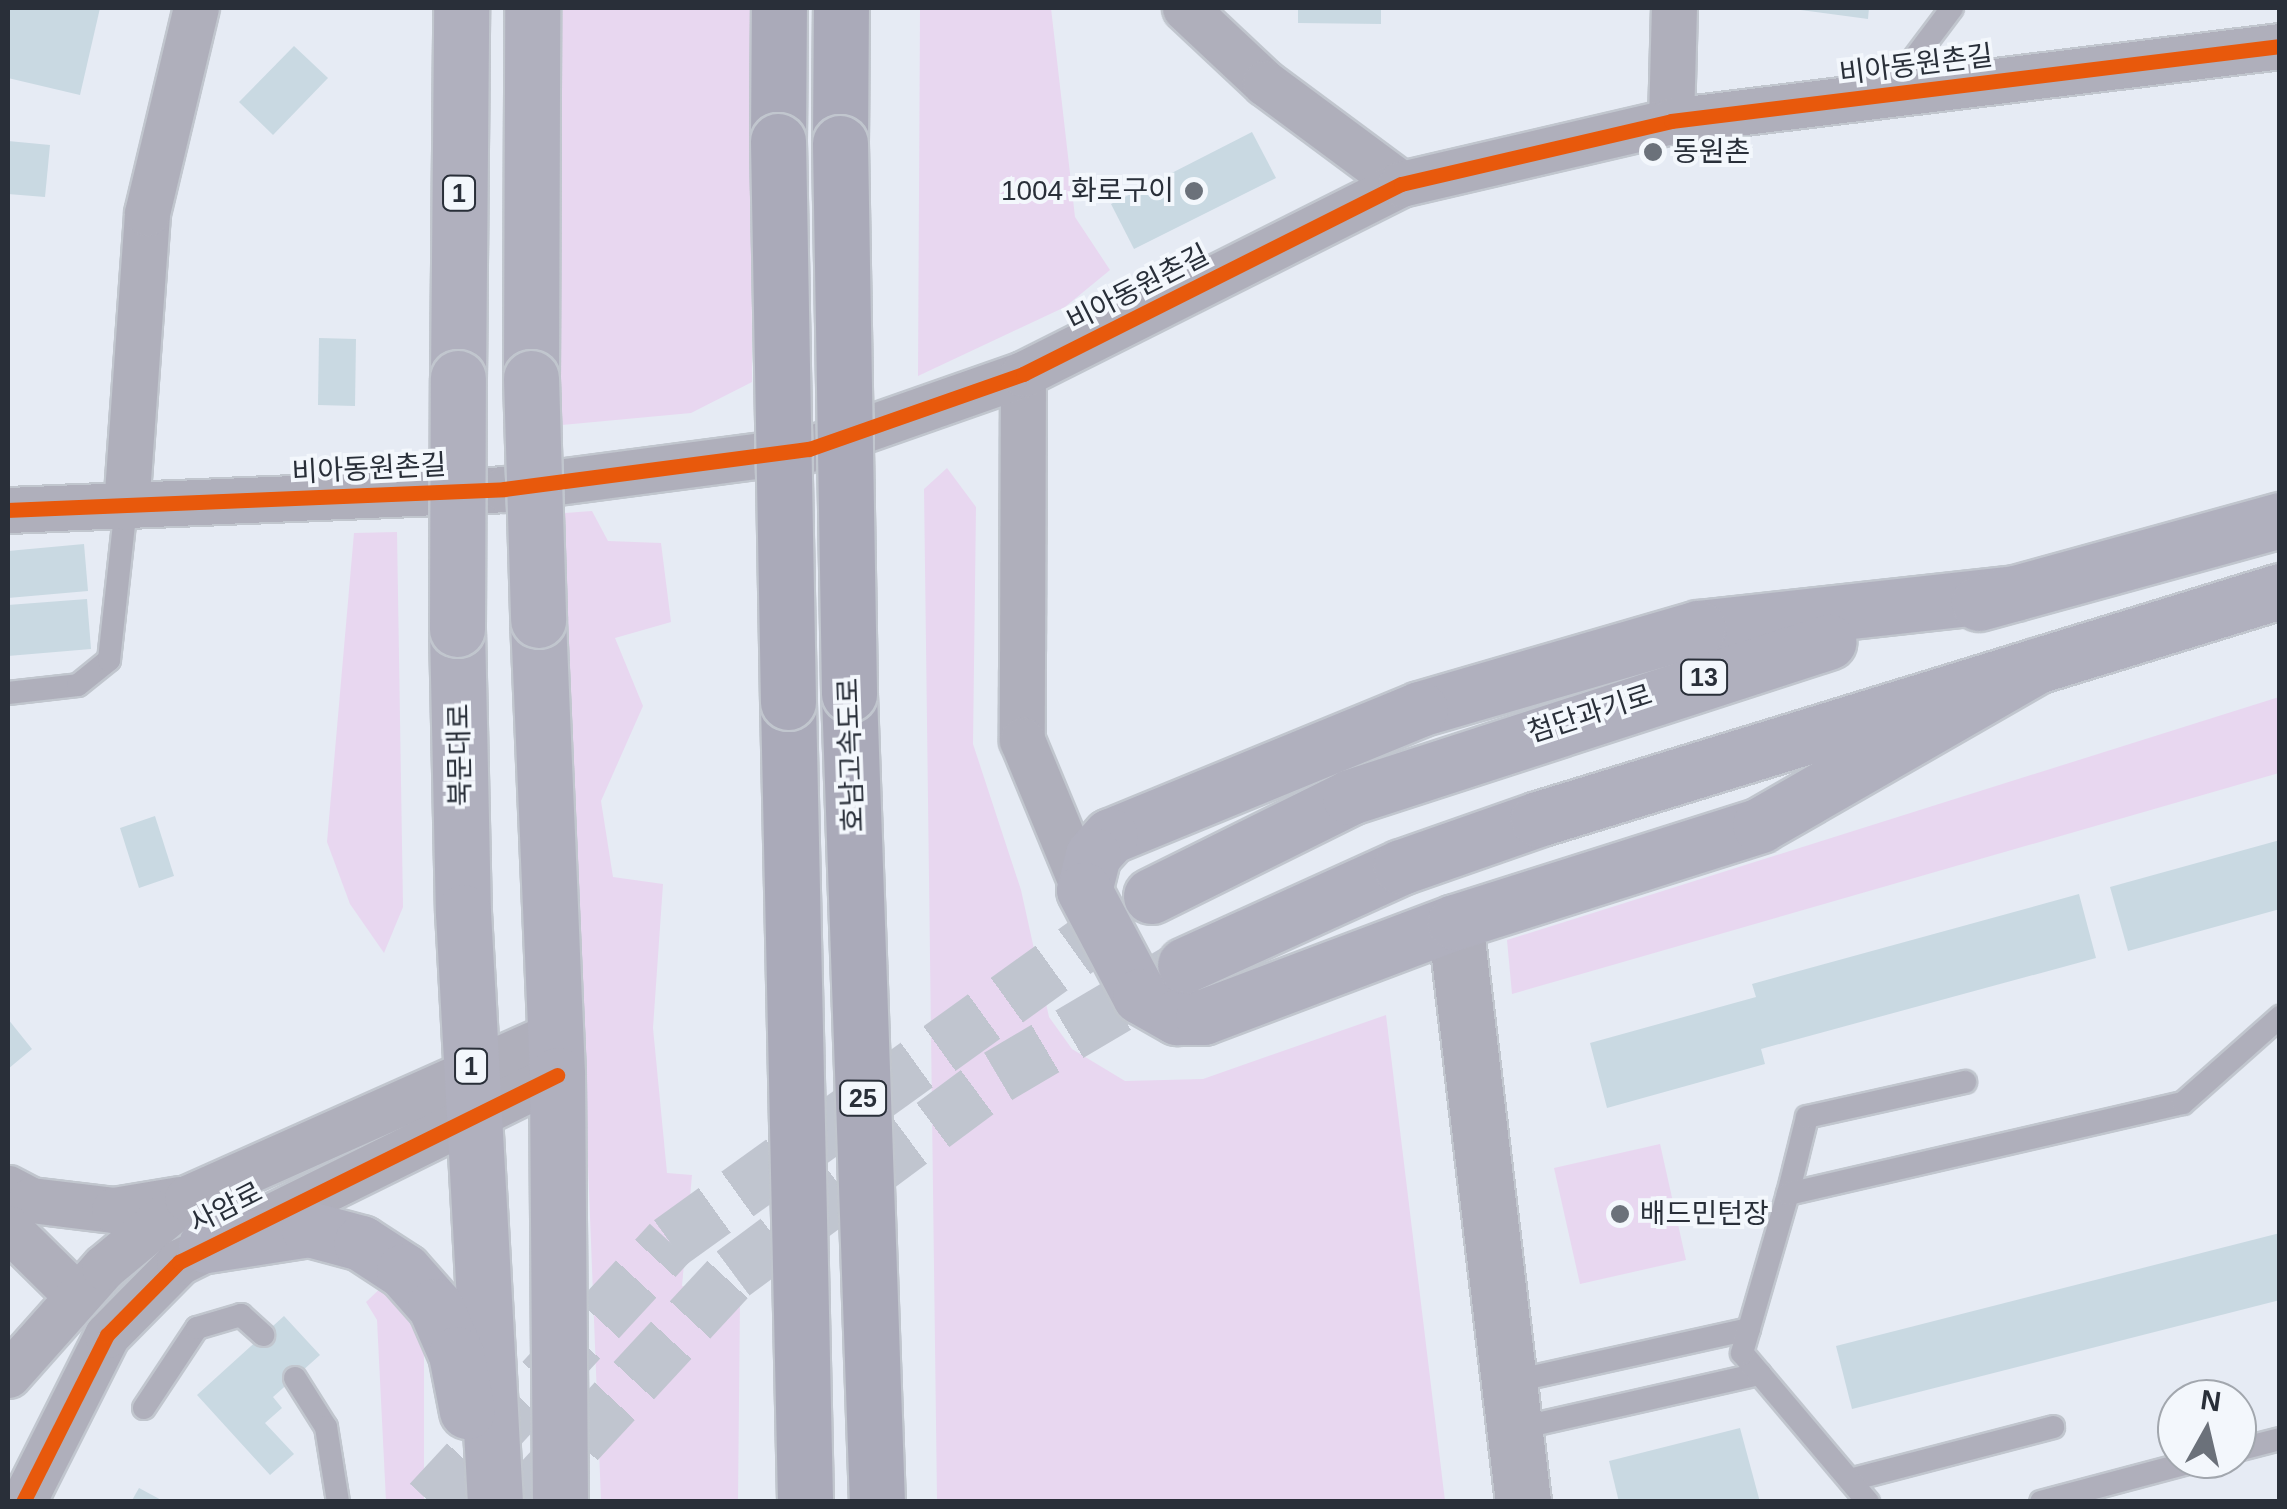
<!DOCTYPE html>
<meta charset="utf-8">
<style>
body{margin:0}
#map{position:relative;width:2287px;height:1509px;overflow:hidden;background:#e6ebf4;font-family:Helvetica,"Noto Sans KR",sans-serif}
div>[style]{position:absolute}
.green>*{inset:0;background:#e8d7f0}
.building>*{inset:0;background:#c9d9e2}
.primary-tunnel>*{height:55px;margin-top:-27.5px;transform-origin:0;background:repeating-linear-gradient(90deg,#c0c5cf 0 55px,transparent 0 83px)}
.roads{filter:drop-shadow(2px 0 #c1c6ce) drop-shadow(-2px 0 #c1c6ce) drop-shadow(0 2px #c1c6ce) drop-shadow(0 -2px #c1c6ce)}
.service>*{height:22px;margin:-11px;padding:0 11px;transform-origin:11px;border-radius:11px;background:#afafbb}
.minor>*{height:45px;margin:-22.5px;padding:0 22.5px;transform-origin:22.5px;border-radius:22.5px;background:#afafbb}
.tertiary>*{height:55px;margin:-27.5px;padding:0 27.5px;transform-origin:27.5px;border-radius:27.5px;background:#afafbb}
.primary>*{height:55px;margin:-27.5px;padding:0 27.5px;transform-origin:27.5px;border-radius:27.5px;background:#b0b0be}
.motorway>*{height:55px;margin:-27.5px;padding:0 27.5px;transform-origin:27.5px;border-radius:27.5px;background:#aaaab9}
.bridges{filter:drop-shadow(2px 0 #c1c6ce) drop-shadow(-2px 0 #c1c6ce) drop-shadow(0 2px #c1c6ce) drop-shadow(0 -2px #c1c6ce)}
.primary-bridge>*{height:55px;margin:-27.5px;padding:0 27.5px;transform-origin:27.5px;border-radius:27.5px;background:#b0b0be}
.motorway-bridge>*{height:55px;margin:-27.5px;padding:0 27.5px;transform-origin:27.5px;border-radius:27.5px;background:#aaaab9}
.cycleway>*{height:15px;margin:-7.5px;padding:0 7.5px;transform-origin:7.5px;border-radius:7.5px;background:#e8590c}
.dots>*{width:28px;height:28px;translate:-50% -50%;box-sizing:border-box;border:5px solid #f3f7fc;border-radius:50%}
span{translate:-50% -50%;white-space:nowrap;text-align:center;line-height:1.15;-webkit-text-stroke:8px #f3f7fc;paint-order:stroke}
.shield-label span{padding:2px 8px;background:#f3f7fc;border:2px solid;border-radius:8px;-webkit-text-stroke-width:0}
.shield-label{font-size:25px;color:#292f39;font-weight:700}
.street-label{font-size:28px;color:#292f39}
.poi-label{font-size:28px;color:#292f39}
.left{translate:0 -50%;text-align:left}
.right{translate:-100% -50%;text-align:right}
.frame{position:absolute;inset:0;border:10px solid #292f39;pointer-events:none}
.north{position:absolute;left:2157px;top:1379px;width:100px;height:100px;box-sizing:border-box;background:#f3f7fc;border:2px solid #a2a7ae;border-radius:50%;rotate:8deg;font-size:28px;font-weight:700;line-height:40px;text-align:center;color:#292f39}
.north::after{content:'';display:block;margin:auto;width:35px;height:45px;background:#6b717a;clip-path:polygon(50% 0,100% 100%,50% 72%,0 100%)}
</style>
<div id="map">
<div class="green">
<div style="clip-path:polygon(558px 8px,751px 8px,752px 382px,691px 413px,562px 425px,553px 369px)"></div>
<div style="clip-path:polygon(920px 8px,1051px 8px,1075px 217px,1110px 270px,1065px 307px,918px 376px)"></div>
<div style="clip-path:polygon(947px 468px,976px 507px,973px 744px,1021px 890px,1049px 1017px,1072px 1049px,1125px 1081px,1203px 1079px,1386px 1015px,1445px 1501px,937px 1501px,924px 489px)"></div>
<div style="clip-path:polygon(592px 511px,608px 541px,661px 543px,671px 622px,615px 638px,643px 706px,601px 801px,613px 877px,663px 884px,653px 1028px,667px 1173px,692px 1175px,682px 1286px,740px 1298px,738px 1501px,601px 1501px,566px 596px,565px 513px)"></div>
<div style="clip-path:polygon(397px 532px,403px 907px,384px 953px,350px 904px,327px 842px,354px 533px)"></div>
<div style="clip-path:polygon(2279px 697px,2279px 773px,1512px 994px,1507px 940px)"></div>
<div style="clip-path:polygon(1660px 1144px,1686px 1260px,1580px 1284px,1554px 1168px)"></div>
<div style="clip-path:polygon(388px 1281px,403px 1293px,424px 1348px,424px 1501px,386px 1501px,377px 1320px,366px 1302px)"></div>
</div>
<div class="building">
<div style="clip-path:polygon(8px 8px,100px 8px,80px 95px,8px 78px)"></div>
<div style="clip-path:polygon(1298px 8px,1381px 8px,1381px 24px,1298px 23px)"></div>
<div style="clip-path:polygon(1786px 8px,1869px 8px,1868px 19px)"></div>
<div style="clip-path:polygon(294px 46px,328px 78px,273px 135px,239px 102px)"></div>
<div style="clip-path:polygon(1252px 132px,1276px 178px,1134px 249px,1111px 204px)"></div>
<div style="clip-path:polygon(8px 141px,50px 145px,45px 197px,8px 194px)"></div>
<div style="clip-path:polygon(319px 338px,356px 339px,355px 406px,318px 405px)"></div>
<div style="clip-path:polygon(84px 544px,88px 591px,8px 598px,8px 551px)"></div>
<div style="clip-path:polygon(87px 599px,91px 649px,8px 656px,8px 605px)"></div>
<div style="clip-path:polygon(155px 816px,174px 876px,139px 888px,120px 828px)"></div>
<div style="clip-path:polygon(2280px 840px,2280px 909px,2128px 951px,2110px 887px)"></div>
<div style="clip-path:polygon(2079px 894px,2096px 958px,1761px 1049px,1765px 1064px,1607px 1108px,1590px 1043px,1756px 997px,1752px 984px)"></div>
<div style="clip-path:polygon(8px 1019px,32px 1049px,8px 1069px)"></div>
<div style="clip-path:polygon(2280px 1233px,2280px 1300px,1852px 1409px,1836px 1346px)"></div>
<div style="clip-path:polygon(284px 1316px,320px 1355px,273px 1397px,282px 1408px,265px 1423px,294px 1454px,270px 1475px,197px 1395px)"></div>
<div style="clip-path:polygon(1740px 1428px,1760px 1502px,1619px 1502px,1609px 1461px)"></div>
<div style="clip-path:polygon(139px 1488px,165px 1502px,131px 1502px)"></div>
</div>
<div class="primary-tunnel">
<div style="left:430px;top:1502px;width:354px;rotate:-47.3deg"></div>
<div style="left:670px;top:1242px;width:584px;rotate:-35.73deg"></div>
<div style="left:521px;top:1502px;width:312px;rotate:-47.2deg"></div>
<div style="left:733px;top:1273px;width:330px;rotate:-36.6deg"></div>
<div style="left:998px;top:1076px;width:210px;rotate:-30.6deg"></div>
</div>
<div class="roads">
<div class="service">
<div style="left:1888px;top:93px;width:106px;rotate:-53deg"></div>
<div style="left:8px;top:693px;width:70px;rotate:-6.5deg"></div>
<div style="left:78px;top:685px;width:40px;rotate:-39deg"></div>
<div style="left:109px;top:660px;width:154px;rotate:-83.7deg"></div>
<div style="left:1788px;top:1194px;width:79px;rotate:-76.1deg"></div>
<div style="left:1807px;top:1117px;width:162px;rotate:-12.5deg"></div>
<div style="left:295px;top:1378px;width:58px;rotate:57.7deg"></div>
<div style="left:326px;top:1427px;width:76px;rotate:80.9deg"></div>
<div style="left:1510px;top:1382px;width:245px;rotate:-12.5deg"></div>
<div style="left:144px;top:1408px;width:96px;rotate:-56.5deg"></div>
<div style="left:197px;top:1328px;width:46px;rotate:-16.5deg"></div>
<div style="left:241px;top:1315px;width:30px;rotate:42deg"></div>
<div style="left:1515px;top:1429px;width:251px;rotate:-12.7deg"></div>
<div style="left:2237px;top:1450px;width:44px;rotate:-14.3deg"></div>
<div style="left:1850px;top:1480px;width:210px;rotate:-14.6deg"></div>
<div style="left:1868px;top:1502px;width:195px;rotate:-130.2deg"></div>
<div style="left:1742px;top:1353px;width:166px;rotate:-73.9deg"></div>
<div style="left:1788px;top:1194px;width:405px;rotate:-13deg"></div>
<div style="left:2183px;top:1103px;width:130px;rotate:-41.6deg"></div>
<div style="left:2041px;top:1502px;width:168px;rotate:-14.9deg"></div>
</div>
<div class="minor">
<div style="left:1185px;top:8px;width:110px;rotate:43.2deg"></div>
<div style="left:1265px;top:83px;width:169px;rotate:36.6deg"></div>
<div style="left:1671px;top:121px;width:113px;rotate:-88.5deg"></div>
<div style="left:1023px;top:374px;width:366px;rotate:90.2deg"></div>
<div style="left:1022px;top:740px;width:162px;rotate:67.5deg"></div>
<div style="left:126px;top:507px;width:295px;rotate:-85.9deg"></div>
<div style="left:147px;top:213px;width:211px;rotate:-76.6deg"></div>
<div style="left:8px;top:510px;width:496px;rotate:-2.4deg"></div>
<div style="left:504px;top:489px;width:308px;rotate:-7.5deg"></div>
<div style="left:809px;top:449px;width:227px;rotate:-19.3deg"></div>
<div style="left:1023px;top:374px;width:423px;rotate:-26.7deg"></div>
<div style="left:1401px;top:184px;width:277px;rotate:-13.1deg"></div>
<div style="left:1671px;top:121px;width:614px;rotate:-7.02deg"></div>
<div style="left:8px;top:1188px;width:26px;rotate:28deg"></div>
<div style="left:31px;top:1200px;width:84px;rotate:6.9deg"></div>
<div style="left:114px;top:1210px;width:67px;rotate:-9.5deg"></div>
<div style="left:8px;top:1228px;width:95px;rotate:44.6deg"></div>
<div style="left:8px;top:1375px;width:144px;rotate:-48.4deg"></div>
<div style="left:104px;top:1267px;width:108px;rotate:-39.7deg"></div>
<div style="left:187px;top:1198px;width:404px;rotate:-24deg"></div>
<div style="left:23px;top:1502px;width:187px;rotate:-63.3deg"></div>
<div style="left:107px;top:1335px;width:103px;rotate:-45.4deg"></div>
<div style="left:179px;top:1262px;width:422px;rotate:-26.3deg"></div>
</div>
<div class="tertiary">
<div style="left:1455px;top:922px;width:584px;rotate:83.31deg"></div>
</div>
<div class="primary">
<div style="left:458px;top:378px;width:370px;rotate:-89.5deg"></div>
<div style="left:531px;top:378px;width:370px;rotate:-89.8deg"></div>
<div style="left:2015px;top:593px;width:319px;rotate:173.7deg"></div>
<div style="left:1698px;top:628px;width:290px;rotate:163.8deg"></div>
<div style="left:1420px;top:709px;width:335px;rotate:157.7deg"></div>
<div style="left:1110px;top:836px;width:25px;rotate:132deg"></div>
<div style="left:1093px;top:855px;width:36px;rotate:104deg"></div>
<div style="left:1084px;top:890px;width:120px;rotate:62.2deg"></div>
<div style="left:1140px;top:996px;width:43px;rotate:29.6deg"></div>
<div style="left:1177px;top:1017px;width:26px"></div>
<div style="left:1203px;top:1017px;width:269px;rotate:-20.7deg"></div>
<div style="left:1455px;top:922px;width:320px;rotate:-17.6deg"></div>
<div style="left:1760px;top:825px;width:321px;rotate:-29.9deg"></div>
<div style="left:1979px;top:603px;width:312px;rotate:-15.4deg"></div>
<div style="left:538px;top:620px;width:455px;rotate:87.6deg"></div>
<div style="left:557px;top:1075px;width:427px;rotate:89.6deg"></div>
<div style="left:457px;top:629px;width:283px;rotate:88.8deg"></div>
<div style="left:463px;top:912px;width:591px;rotate:86.9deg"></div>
<div style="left:1151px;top:896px;width:222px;rotate:-26.4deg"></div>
<div style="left:1350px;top:797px;width:503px;rotate:-17.97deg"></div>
<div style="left:1185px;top:965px;width:237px;rotate:-24.4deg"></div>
<div style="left:1401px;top:867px;width:145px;rotate:-19.3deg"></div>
<div style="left:1538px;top:819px;width:776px;rotate:-17.08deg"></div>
<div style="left:206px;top:1245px;width:104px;rotate:-8.8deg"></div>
<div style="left:309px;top:1229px;width:54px;rotate:15.1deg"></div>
<div style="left:361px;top:1243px;width:51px;rotate:33.1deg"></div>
<div style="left:404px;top:1271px;width:47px;rotate:48.5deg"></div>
<div style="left:435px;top:1306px;width:52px;rotate:66.4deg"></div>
<div style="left:456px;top:1354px;width:58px;rotate:79.1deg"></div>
</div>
<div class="motorway">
<div style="left:778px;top:141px;width:133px;rotate:-89.6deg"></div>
<div style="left:840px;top:143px;width:135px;rotate:-89.6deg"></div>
<div style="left:849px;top:694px;width:808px;rotate:88.02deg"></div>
<div style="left:788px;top:702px;width:800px;rotate:88.78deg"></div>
</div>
</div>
<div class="bridges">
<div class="primary-bridge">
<div style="left:531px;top:378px;width:242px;rotate:88.3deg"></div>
<div style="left:457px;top:629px;width:251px;rotate:-89.8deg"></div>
</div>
<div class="motorway-bridge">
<div style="left:778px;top:141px;width:561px;rotate:88.98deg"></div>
<div style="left:840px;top:143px;width:551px;rotate:89.06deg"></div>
</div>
</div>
<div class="cycleway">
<div style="left:8px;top:510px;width:496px;rotate:-2.4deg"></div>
<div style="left:504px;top:489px;width:308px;rotate:-7.5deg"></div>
<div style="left:809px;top:449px;width:227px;rotate:-19.3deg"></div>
<div style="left:1023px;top:374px;width:423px;rotate:-26.7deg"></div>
<div style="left:1401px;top:184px;width:277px;rotate:-13.1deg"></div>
<div style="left:1671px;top:121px;width:614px;rotate:-7.02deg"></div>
<div style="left:23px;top:1502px;width:187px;rotate:-63.3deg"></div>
<div style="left:107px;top:1335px;width:103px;rotate:-45.4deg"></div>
<div style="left:179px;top:1262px;width:422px;rotate:-26.3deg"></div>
</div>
<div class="dots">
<div style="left:1653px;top:152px;background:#6b717a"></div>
<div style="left:1194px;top:191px;background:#6b717a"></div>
<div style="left:1620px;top:1214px;background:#6b717a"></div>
</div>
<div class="shield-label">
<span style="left:459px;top:193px">1</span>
<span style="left:1704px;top:677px">13</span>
<span style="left:471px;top:1066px">1</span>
<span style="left:863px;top:1098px">25</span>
</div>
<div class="street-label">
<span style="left:1916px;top:65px;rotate:-7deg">비아동원촌길</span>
<span style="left:1138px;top:288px;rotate:-27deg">비아동원촌길</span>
<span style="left:369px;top:469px;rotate:-3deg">비아동원촌길</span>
<span style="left:1590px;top:714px;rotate:-18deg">첨단과기로</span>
<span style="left:460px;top:755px;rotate:-91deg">북문대로</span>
<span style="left:851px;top:755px;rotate:-92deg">호남고속도로</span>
<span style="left:226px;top:1208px;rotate:-27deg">사암로</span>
</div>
<div class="poi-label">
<span class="left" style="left:1673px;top:152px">동원촌</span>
<span class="right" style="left:1174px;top:191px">1004 화로구이</span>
<span class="left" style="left:1640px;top:1214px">배드민턴장</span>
</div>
<div class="frame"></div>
<div class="north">N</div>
</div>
